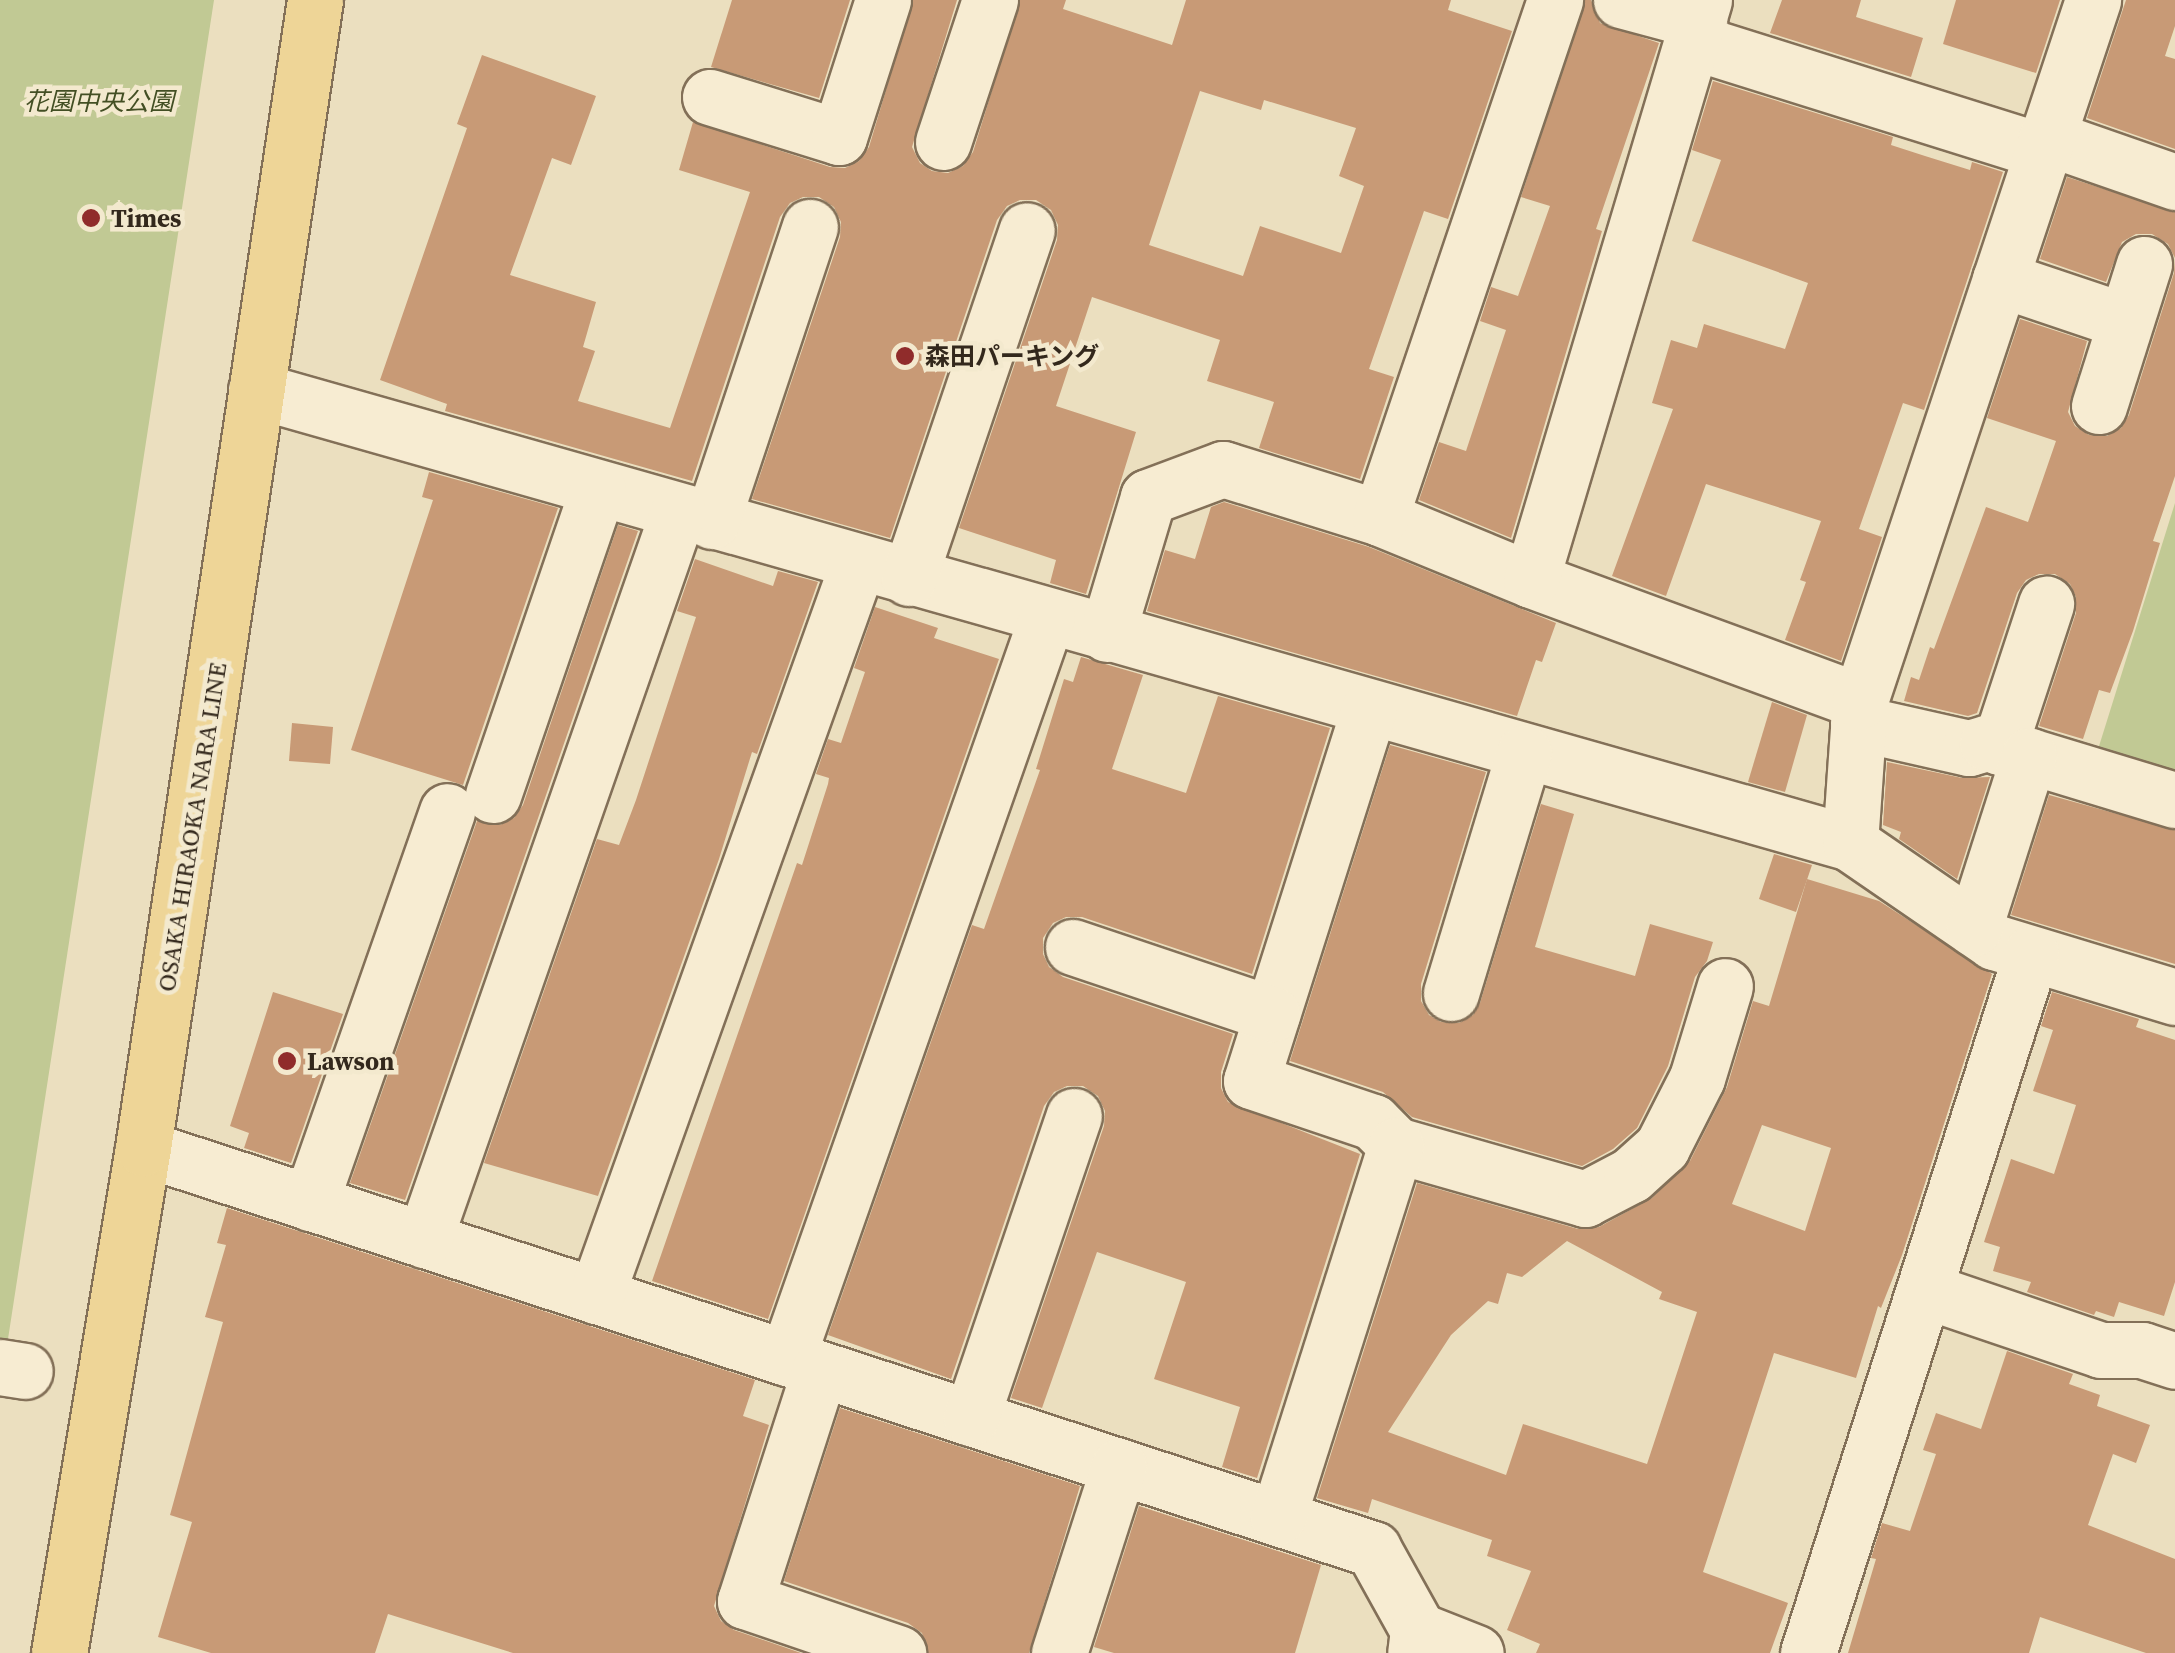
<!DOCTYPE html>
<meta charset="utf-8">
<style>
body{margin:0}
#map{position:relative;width:2175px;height:1653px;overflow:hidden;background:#ebdfbf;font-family:"Source Serif 4","Noto Sans JP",serif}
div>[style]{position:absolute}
.green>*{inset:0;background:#c1c994}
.building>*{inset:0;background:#c89a76}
.roads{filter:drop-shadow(2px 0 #837058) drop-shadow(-2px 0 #837058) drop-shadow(0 2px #837058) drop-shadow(0 -2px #837058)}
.minor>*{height:55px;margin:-27.5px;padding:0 27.5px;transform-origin:27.5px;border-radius:27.5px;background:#f7ecd2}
.major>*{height:55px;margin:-27.5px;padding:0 27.5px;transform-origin:27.5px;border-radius:27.5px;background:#eed597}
.dots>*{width:28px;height:28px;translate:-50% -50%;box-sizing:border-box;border:5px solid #f3e9ce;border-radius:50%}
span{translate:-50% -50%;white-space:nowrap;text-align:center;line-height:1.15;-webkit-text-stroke:9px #f3e9ce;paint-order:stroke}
.park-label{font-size:25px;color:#434f24;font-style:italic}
.poi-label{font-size:25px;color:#33281c;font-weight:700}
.left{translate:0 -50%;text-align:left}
.street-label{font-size:25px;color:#33281c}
</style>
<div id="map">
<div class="green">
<div style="clip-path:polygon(0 0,214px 0,0 1391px)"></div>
<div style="clip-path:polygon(2175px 503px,2175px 784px,2095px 759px)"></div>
</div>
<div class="building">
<div style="clip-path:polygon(732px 0,850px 0,819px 98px,711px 67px)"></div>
<div style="clip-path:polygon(evenodd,913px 0,957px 0,912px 147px,920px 163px,932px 171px,948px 173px,963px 166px,973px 152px,1020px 0,1066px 0,1063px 9px,1172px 45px,1186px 0,1451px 0,1448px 10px,1512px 31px,1448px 219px,1424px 211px,1369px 369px,1394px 377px,1360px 479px,1259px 448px,1274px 402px,1207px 381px,1220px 340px,1092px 297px,1056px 406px,1136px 432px,1086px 594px,1050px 583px,1056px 560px,959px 528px,1057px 240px,1058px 225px,1051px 210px,1036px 200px,1020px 200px,1007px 206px,997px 220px,890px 538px,752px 499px,840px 237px,841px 222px,834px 207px,819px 197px,803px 197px,790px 203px,780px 217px,692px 481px,445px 411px,447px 404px,380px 380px,467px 128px,457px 124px,482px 55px,596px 96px,571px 165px,552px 158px,510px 275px,596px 302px,583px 347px,595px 351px,578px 401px,670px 428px,750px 192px,679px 170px,693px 122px,830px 167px,845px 168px,859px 161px,869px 147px,913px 0,1200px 91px,1261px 110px,1264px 100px,1356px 128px,1339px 176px,1364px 186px,1341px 253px,1260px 226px,1243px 276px,1149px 245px,1200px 91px)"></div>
<div style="clip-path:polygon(1585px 0,1591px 0,1600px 23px,1659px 43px,1596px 229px,1602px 231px,1511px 538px,1419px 500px,1439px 442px,1466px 451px,1506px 330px,1480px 321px,1491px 287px,1518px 296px,1550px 206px,1521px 197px)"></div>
<div style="clip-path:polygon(1782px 0,1861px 0,1856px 17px,1923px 38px,1911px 77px,1770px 33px)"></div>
<div style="clip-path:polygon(1956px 0,2060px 0,2036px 73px,1943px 44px)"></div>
<div style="clip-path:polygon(2126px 0,2175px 0,2175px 26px,2165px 56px,2175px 59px,2175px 149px,2087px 118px)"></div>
<div style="clip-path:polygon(1713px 81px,1893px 137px,1891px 145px,1925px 156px,1970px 170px,1972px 162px,2003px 172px,1924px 410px,1903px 403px,1859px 529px,1882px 537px,1841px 661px,1785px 640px,1806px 582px,1800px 580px,1821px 521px,1706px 484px,1666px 596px,1612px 576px,1673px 409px,1652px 403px,1671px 340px,1697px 348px,1704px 324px,1785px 349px,1808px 283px,1692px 241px,1721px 160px,1692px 150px)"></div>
<div style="clip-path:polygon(2067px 177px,2175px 212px,2175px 476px,2153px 541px,2160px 543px,2133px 631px,2110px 693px,2099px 690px,2083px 739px,2039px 726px,2076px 613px,2076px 597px,2070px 584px,2055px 574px,2039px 574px,2026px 580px,2017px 593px,1977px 713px,1968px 716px,1904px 701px,1911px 677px,1919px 680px,1930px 647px,1934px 649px,1986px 507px,2028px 522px,2056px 441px,1987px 418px,2020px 319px,2087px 341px,2068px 412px,2075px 426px,2089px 435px,2107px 436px,2121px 428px,2129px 415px,2174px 273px,2175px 258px,2168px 244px,2152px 234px,2136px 234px,2122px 242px,2106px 282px,2040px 259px)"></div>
<div style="clip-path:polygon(429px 472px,558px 508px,463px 785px,351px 750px,433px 500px,422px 497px)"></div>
<div style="clip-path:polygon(1224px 502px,1369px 547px,1556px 623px,1542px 662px,1536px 660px,1517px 716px,1147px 611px,1165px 550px,1195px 559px,1211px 507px)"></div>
<div style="clip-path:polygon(618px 525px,638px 531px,405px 1200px,350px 1183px,477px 821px,500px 825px,514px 818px,523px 805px)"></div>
<div style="clip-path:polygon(695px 559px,773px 586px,778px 571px,818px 582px,757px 754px,752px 752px,719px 859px,598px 1196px,484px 1163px,597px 839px,619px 845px,636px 800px,696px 617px,677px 611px)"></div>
<div style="clip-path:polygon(875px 607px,938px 628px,934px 638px,999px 659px,768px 1319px,652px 1281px,797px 863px,802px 865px,828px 784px,829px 778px,816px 774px,828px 739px,841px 743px,865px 672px,854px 668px)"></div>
<div style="clip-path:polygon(1081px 657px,1143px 675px,1112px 769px,1186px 793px,1218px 696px,1330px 728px,1252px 974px,1082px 917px,1066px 917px,1053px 923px,1043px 938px,1043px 954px,1049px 967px,1063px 977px,1233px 1034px,1221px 1072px,1221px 1088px,1228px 1102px,1360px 1154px,1257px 1478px,1222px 1467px,1240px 1407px,1154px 1379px,1186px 1282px,1097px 1252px,1042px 1408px,1011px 1398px,1104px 1126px,1105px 1111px,1098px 1096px,1083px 1086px,1067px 1086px,1054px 1092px,1044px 1106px,951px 1379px,828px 1335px,972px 925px,984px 929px,1040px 770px,1036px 769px,1064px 679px,1073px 682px)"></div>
<div style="clip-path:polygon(1772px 702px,1807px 715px,1785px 792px,1748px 782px)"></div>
<div style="clip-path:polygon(292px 723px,333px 727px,330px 764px,289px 761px)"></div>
<div style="clip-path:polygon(1390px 745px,1486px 772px,1421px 984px,1421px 1001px,1429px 1015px,1441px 1022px,1459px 1023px,1473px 1015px,1480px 1003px,1541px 804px,1574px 814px,1535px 947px,1635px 976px,1650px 924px,1713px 942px,1707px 961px,1695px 977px,1668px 1066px,1637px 1128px,1613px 1149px,1582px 1166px,1412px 1117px,1383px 1092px,1290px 1061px)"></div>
<div style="clip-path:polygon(1887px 762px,1962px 778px,1990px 777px,1957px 879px,1899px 839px,1901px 832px,1883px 825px)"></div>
<div style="clip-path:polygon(2049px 795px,2175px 830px,2175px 964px,2011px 915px)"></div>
<div style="clip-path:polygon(1774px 854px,1812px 865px,1796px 912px,1759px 899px)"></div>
<div style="clip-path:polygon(evenodd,1807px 879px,1879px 901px,1992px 974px,1902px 1255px,1881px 1308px,1878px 1306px,1856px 1378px,1774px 1353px,1703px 1572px,1788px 1603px,1770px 1653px,1536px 1653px,1540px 1644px,1507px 1630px,1531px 1571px,1487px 1556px,1492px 1540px,1372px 1499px,1368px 1513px,1317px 1498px,1417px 1183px,1578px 1229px,1599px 1227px,1652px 1198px,1690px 1161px,1727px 1087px,1753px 1001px,1769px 1006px,1807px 879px,1762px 1125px,1831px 1148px,1805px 1231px,1732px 1204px,1762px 1125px,1807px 879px,1567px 1241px,1662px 1292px,1659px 1299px,1697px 1312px,1647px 1464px,1523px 1424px,1506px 1475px,1388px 1432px,1451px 1335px,1488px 1301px,1498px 1304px,1507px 1273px,1522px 1277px,1567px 1241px)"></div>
<div style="clip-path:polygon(273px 992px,343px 1014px,291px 1163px,244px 1148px,249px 1133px,230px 1126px)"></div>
<div style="clip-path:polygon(2052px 992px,2139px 1019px,2136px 1027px,2175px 1040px,2175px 1282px,2164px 1316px,2119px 1302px,2114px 1317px,2096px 1311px,2094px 1315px,2027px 1292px,2031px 1282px,1993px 1271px,2000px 1247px,1984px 1242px,2011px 1159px,2054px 1174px,2076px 1105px,2033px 1091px,2053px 1030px,2041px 1026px)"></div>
<div style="clip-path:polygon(227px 1208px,755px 1380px,743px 1416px,769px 1425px,714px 1606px,721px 1621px,734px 1630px,801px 1653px,513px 1653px,388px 1614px,375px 1653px,211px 1653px,158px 1637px,192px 1522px,170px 1515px,223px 1322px,205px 1317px,226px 1245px,217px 1243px)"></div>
<div style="clip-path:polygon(2007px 1351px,2073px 1374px,2069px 1384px,2100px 1395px,2097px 1406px,2150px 1425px,2136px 1463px,2113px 1454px,2088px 1525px,2175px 1559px,2175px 1653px,2146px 1653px,2040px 1617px,2029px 1653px,1848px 1653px,1876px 1559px,1871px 1558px,1882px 1523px,1910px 1531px,1936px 1454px,1923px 1450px,1936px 1413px,1981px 1429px)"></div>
<div style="clip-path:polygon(840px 1408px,1080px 1486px,1029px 1653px,928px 1653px,922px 1633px,908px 1623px,784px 1581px)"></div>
<div style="clip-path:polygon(1139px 1506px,1321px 1565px,1295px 1653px,1114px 1653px,1094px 1647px)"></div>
</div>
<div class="roads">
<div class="minor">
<div style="left:1621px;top:0;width:81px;rotate:15.1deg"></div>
<div style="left:1694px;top:42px;width:365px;rotate:17.4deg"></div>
<div style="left:710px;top:97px;width:135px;rotate:17.2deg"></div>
<div style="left:839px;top:137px;width:144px;rotate:-72.2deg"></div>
<div style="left:2046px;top:137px;width:137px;rotate:19.2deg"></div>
<div style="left:943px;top:142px;width:150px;rotate:-71.7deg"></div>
<div style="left:2000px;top:279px;width:132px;rotate:18.6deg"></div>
<div style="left:256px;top:390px;width:1657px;rotate:15.86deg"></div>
<div style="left:1850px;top:843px;width:175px;rotate:34.5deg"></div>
<div style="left:1994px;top:942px;width:189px;rotate:16.9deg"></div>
<div style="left:2099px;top:406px;width:149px;rotate:-72.4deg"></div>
<div style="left:1380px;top:518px;width:163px;rotate:22.3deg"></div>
<div style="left:1531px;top:580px;width:351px;rotate:20.2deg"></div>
<div style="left:712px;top:521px;width:310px;rotate:-71.6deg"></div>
<div style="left:909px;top:578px;width:367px;rotate:-71.3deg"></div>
<div style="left:1531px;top:580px;width:605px;rotate:-73.39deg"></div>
<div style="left:1107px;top:634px;width:143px;rotate:-73.3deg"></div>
<div style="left:1148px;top:497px;width:80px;rotate:-20.5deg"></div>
<div style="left:1223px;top:469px;width:164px;rotate:17.3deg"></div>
<div style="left:1380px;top:518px;width:547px;rotate:-71.33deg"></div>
<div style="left:1369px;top:709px;width:390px;rotate:107.6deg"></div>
<div style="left:1251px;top:1081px;width:129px;rotate:18.6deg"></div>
<div style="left:1373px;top:1122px;width:33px;rotate:45deg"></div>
<div style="left:1396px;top:1145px;width:197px;rotate:15.9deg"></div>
<div style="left:1585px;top:1199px;width:52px;rotate:-27.6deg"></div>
<div style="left:1631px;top:1175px;width:42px;rotate:-42.1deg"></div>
<div style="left:1662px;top:1147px;width:77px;rotate:-63.1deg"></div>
<div style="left:1697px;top:1078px;width:96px;rotate:-73.1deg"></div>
<div style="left:1858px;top:723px;width:114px;rotate:12.7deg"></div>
<div style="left:1969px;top:748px;width:19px;rotate:-16deg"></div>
<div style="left:1987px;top:743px;width:196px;rotate:16.9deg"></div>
<div style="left:1999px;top:747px;width:151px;rotate:-71.8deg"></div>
<div style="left:493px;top:795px;width:324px;rotate:-71.1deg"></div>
<div style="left:1850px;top:843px;width:142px;rotate:-86deg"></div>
<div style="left:1860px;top:701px;width:739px;rotate:-71.61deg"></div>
<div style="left:1974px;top:928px;width:181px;rotate:-72.3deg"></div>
<div style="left:1073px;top:947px;width:210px;rotate:18.6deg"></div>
<div style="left:1451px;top:993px;width:251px;rotate:-73.1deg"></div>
<div style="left:143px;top:1148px;width:1294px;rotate:18.06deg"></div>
<div style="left:1373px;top:1549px;width:93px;rotate:60.9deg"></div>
<div style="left:1418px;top:1630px;width:23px;rotate:97deg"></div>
<div style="left:310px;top:1203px;width:415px;rotate:-70.7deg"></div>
<div style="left:424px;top:1240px;width:771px;rotate:-70.77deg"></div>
<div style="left:1924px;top:1290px;width:187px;rotate:18.7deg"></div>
<div style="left:2101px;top:1350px;width:41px"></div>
<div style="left:2142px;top:1350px;width:35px;rotate:18deg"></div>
<div style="left:596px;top:1296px;width:778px;rotate:-70.33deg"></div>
<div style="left:787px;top:1358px;width:785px;rotate:-70.67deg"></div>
<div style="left:0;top:1367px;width:25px;rotate:9deg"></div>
<div style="left:820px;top:1369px;width:244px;rotate:107.9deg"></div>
<div style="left:745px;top:1601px;width:162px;rotate:18.8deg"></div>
<div style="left:971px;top:1418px;width:319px;rotate:-71.2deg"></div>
<div style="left:1278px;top:1517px;width:390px;rotate:-72.4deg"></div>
<div style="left:1418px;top:1630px;width:62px;rotate:21.6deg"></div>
<div style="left:1059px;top:1653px;width:196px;rotate:-72.2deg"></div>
<div style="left:1808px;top:1653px;width:734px;rotate:-72.31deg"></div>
</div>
<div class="major">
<div style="left:59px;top:1653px;width:512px;rotate:-80.56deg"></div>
<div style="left:143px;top:1148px;width:1161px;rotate:-81.48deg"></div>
</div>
</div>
<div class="dots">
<div style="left:91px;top:218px;background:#902c2b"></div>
<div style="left:905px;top:356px;background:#902c2b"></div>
<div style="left:287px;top:1061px;background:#902c2b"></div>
</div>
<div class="park-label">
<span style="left:99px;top:101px">花園中央公園</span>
</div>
<div class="poi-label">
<span class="left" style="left:111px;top:218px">Times</span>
<span class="left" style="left:925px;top:356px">森田パーキング</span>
<span class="left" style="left:307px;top:1061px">Lawson</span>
</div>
<div class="street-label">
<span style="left:192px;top:827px;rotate:-81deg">OSAKA HIRAOKA NARA LINE</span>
</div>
</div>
